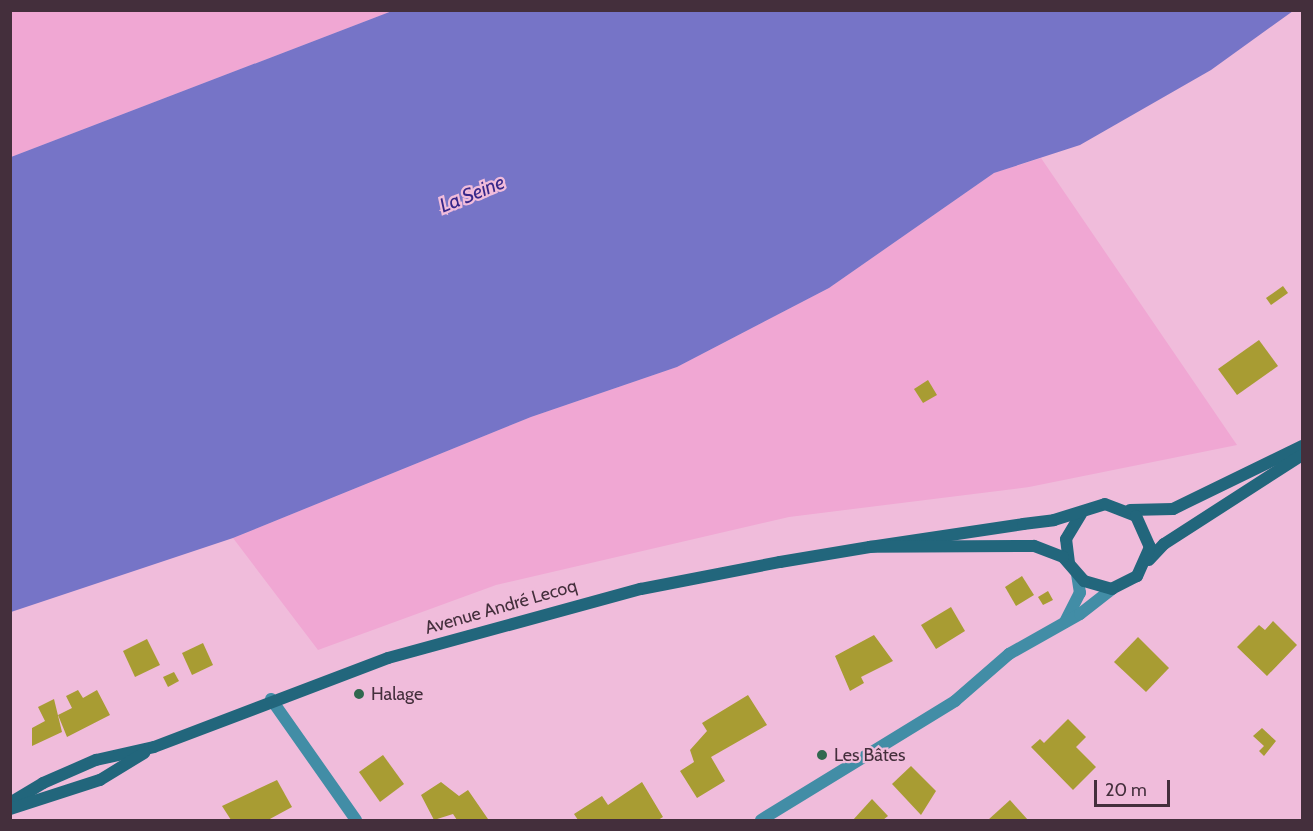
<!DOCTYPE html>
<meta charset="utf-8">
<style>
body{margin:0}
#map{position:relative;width:1313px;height:831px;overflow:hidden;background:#f0bcdb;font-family:Cabin,sans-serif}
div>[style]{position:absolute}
.green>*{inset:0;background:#f0a7d3}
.water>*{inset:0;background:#7674c7}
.building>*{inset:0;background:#a89c33}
.minor>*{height:12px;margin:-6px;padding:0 6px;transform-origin:6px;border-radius:6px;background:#428da6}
.secondary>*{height:12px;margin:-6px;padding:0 6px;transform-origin:6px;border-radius:6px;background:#22667c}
.dots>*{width:16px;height:16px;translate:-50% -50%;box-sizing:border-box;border:3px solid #f0bcdb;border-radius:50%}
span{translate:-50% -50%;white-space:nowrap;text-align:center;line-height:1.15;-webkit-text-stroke:4.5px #f0bcdb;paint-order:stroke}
.street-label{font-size:18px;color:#442f3c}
.poi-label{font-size:18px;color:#442f3c}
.left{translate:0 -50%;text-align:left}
.water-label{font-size:20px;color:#372789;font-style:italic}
.frame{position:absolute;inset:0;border:12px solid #442f3c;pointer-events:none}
.scale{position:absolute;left:1094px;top:780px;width:76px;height:27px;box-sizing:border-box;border:3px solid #442f3c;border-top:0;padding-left:8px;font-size:18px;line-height:21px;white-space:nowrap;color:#442f3c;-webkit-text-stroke:4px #f0bcdb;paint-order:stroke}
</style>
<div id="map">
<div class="green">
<div style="clip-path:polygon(11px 11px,392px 11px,11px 157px)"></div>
<div style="clip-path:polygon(1041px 158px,1237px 445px,1029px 487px,789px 517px,496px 585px,318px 650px,233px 538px,531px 417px,677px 367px,829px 288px,994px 173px)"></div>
</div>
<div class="water">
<div style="clip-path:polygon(392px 11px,392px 10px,1293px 11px,1211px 70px,1080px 145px,994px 173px,829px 288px,677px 367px,531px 417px,233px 538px,11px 612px,11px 157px)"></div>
</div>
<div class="building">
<div style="clip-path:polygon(1283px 286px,1288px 293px,1271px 305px,1266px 298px)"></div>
<div style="clip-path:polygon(1259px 340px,1278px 366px,1237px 395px,1218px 369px)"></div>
<div style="clip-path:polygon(928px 380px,937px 395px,923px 403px,914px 389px)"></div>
<div style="clip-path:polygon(1022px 576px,1034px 595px,1016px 606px,1005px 587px)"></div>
<div style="clip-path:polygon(1048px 591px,1053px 600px,1043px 605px,1038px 597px)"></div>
<div style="clip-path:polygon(951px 607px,965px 631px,936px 649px,921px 625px)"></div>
<div style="clip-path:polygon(1273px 621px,1297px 645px,1267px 676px,1237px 647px,1259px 625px,1265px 630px)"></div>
<div style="clip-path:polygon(874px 635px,893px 661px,861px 677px,864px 683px,850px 691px,835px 656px)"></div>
<div style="clip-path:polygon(1138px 637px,1169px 668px,1146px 692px,1114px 662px)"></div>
<div style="clip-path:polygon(147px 639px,160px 665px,135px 677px,123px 651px)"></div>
<div style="clip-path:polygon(203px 643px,213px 665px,192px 675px,182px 653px)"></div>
<div style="clip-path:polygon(174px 672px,179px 681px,168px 687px,163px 677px)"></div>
<div style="clip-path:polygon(78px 690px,83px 698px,97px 690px,110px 715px,67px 737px,58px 715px,72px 708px,66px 696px)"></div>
<div style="clip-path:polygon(748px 695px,767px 725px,711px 757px,725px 781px,697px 798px,680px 771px,694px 762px,690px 750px,707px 731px,702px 723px)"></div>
<div style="clip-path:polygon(54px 699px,62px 732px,32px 746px,32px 728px,45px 721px,38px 707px)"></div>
<div style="clip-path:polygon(1068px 719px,1086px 737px,1076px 747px,1096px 767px,1073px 790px,1031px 747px,1040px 739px,1044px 743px)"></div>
<div style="clip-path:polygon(1262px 728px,1276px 741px,1264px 756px,1259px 751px,1264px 746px,1253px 736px)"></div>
<div style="clip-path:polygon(383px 755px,404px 784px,380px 802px,359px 772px)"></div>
<div style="clip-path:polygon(911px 766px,936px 791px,921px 815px,892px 784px)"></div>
<div style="clip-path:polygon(277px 780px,292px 807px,268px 820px,231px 820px,222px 806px)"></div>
<div style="clip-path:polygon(441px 782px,459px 796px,468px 790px,488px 819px,457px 820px,453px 814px,434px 820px,421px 795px)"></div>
<div style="clip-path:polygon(642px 782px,663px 817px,658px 820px,578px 820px,574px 814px,602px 796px,608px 805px)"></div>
<div style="clip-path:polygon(872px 799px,888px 816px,883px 820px,853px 820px)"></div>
<div style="clip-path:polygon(1010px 800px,1028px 820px,988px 820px)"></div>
</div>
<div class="minor">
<div style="left:1065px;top:622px;width:33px;rotate:-63deg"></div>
<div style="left:1080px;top:593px;width:18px;rotate:-99deg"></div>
<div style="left:271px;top:699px;width:148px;rotate:54.9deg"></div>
<div style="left:761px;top:820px;width:228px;rotate:-31.5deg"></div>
<div style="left:955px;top:701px;width:72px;rotate:-41deg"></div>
<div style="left:1009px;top:654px;width:81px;rotate:-29.4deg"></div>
<div style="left:1080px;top:614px;width:41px;rotate:-38deg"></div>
</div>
<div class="secondary">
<div style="left:1130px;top:510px;width:43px;rotate:-1.3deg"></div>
<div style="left:1173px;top:509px;width:144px;rotate:-26deg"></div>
<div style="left:1149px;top:560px;width:22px;rotate:-47deg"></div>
<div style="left:1164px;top:544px;width:164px;rotate:-32.8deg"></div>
<div style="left:1069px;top:563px;width:24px;rotate:-97deg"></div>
<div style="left:1066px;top:539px;width:29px;rotate:-59deg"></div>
<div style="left:10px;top:803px;width:39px;rotate:-31deg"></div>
<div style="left:43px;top:783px;width:58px;rotate:-23.5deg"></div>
<div style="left:96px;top:760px;width:59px;rotate:-12.6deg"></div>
<div style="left:154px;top:747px;width:250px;rotate:-20.8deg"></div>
<div style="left:388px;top:658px;width:262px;rotate:-15.3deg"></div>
<div style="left:641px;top:589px;width:142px;rotate:-11deg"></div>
<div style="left:780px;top:562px;width:91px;rotate:-9.5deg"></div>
<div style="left:870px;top:547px;width:155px;rotate:-8.5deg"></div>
<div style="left:1023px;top:524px;width:31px;rotate:-7deg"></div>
<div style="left:1054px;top:520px;width:53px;rotate:-17.4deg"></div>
<div style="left:1105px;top:504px;width:33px;rotate:21deg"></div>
<div style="left:1136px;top:516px;width:34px;rotate:66deg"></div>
<div style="left:1150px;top:547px;width:32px;rotate:114deg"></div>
<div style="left:1137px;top:576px;width:28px;rotate:153deg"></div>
<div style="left:1112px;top:589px;width:29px;rotate:-164deg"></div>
<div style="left:1084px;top:581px;width:32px;rotate:-131deg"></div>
<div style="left:1063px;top:557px;width:31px;rotate:-159deg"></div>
<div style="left:1034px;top:546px;width:164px;rotate:179.7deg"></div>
<div style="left:10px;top:809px;width:95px;rotate:-17.9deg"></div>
<div style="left:100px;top:780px;width:52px;rotate:-31.5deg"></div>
</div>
<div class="dots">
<div style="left:359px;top:694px;background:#30684f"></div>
<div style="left:822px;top:755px;background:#30684f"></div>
</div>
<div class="street-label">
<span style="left:501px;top:607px;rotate:-16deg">Avenue André Lecoq</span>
</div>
<div class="poi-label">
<span class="left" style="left:371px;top:694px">Halage</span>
<span class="left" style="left:834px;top:755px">Les Bâtes</span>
</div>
<div class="water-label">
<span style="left:472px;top:194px;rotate:-22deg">La Seine</span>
</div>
<div class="frame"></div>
<div class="scale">20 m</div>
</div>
